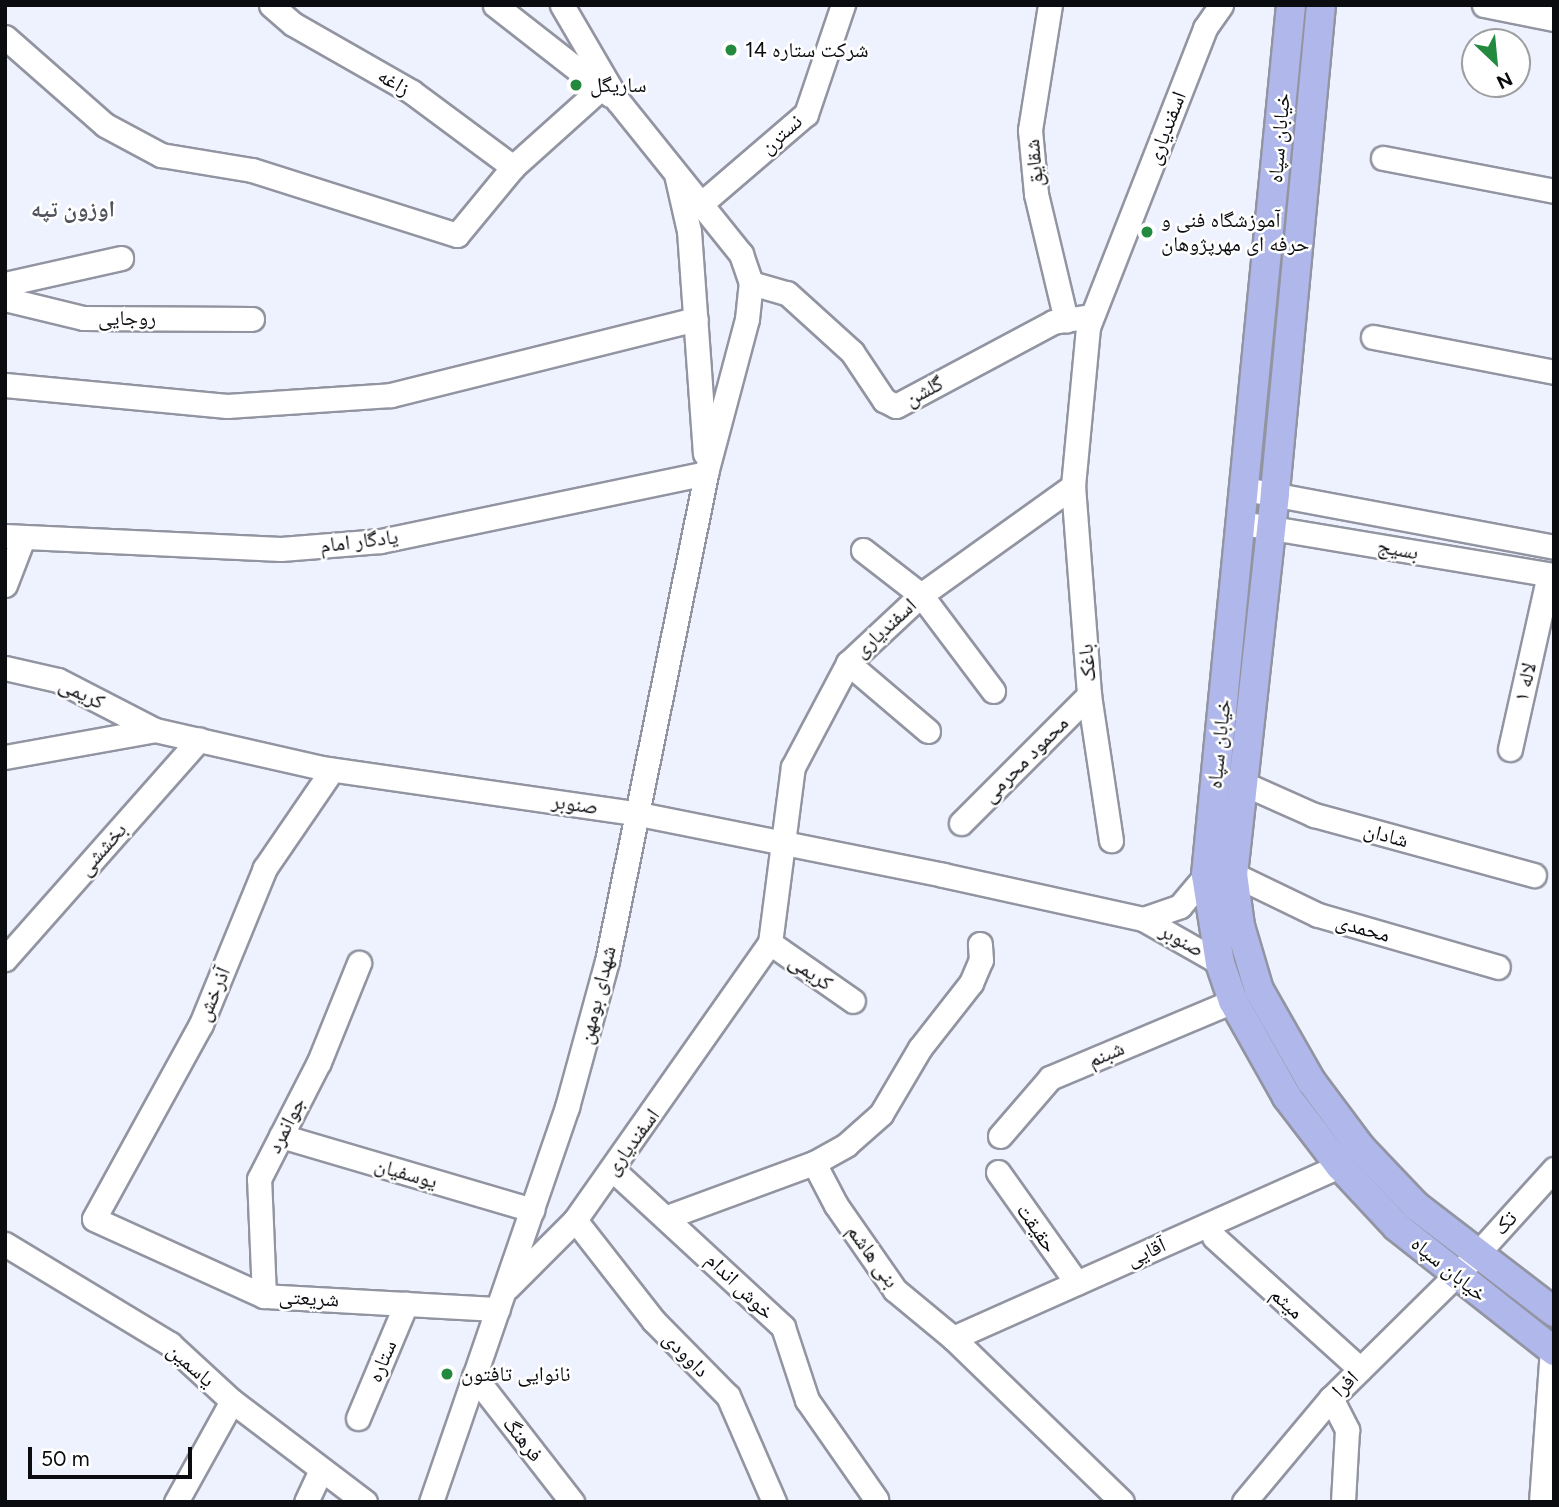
<!DOCTYPE html>
<meta charset="utf-8">
<style>
body{margin:0}
#map{position:relative;width:1559px;height:1507px;overflow:hidden;background:#eef1fe;font-family:Figtree,"Noto Naskh Arabic",sans-serif}
div>[style]{position:absolute}
.roads{filter:drop-shadow(2px 0 #9295a1) drop-shadow(-2px 0 #9295a1) drop-shadow(0 2px #9295a1) drop-shadow(0 -2px #9295a1)}
.minor>*{height:23px;margin:-11.5px;padding:0 11.5px;transform-origin:11.5px;border-radius:11.5px;background:#fff}
.major>*{height:28px;margin:-14px;padding:0 14px;transform-origin:14px;border-radius:14px;background:#b0b7eb}
.dots>*{width:19px;height:19px;translate:-50% -50%;box-sizing:border-box;border:4px solid #fff;border-radius:50%}
span{translate:-50% -50%;white-space:nowrap;text-align:center;line-height:1.15;-webkit-text-stroke:5px #fff;paint-order:stroke}
.poi-label{font-size:21px;color:#0b0c10}
.left{translate:0 -50%;text-align:left}
.street-label{font-size:21px;color:#0b0c10}
.neighbourhood-label{font-size:23px;color:#50525d;font-weight:700}
.frame{position:absolute;inset:0;border:7px solid #0b0c10;pointer-events:none}
.north{position:absolute;left:1461px;top:28px;width:70px;height:70px;box-sizing:border-box;background:#fff;border:2px solid #9d9e9f;border-radius:50%;rotate:154deg;font-size:19px;font-weight:700;line-height:28px;text-align:center;color:#0b0c10}
.north::after{content:'';display:block;margin:auto;width:24px;height:32px;background:#23893e;clip-path:polygon(50% 0,100% 100%,50% 72%,0 100%)}
.scale{position:absolute;left:28px;top:1447px;width:164px;height:32px;box-sizing:border-box;border:4px solid #0b0c10;border-top:0;padding-left:9px;font-size:21px;line-height:24px;white-space:nowrap;color:#0b0c10;-webkit-text-stroke:5px #fff;paint-order:stroke}
</style>
<div id="map">
<div class="roads">
<div class="minor">
<div style="left:271px;top:5px;width:29px;rotate:41deg"></div>
<div style="left:293px;top:24px;width:137px;rotate:29.7deg"></div>
<div style="left:412px;top:92px;width:126px;rotate:36.6deg"></div>
<div style="left:495px;top:5px;width:146px;rotate:38deg"></div>
<div style="left:1050px;top:5px;width:127px;rotate:99.1deg"></div>
<div style="left:1030px;top:130px;width:64px;rotate:84.6deg"></div>
<div style="left:1036px;top:194px;width:130px;rotate:76.6deg"></div>
<div style="left:1484px;top:5px;width:71px;rotate:11.3deg"></div>
<div style="left:5px;top:37px;width:133px;rotate:41.3deg"></div>
<div style="left:105px;top:125px;width:64px;rotate:28.2deg"></div>
<div style="left:161px;top:155px;width:92px;rotate:9.4deg"></div>
<div style="left:252px;top:170px;width:215px;rotate:17.6deg"></div>
<div style="left:457px;top:235px;width:88px;rotate:-50.5deg"></div>
<div style="left:513px;top:167px;width:118px;rotate:-41.9deg"></div>
<div style="left:1383px;top:158px;width:174px;rotate:10.9deg"></div>
<div style="left:676px;top:174px;width:58px;rotate:77.2deg"></div>
<div style="left:689px;top:231px;width:223px;rotate:85.9deg"></div>
<div style="left:702px;top:203px;width:137px;rotate:-40.6deg"></div>
<div style="left:806px;top:114px;width:115px;rotate:-71.3deg"></div>
<div style="left:751px;top:283px;width:37px;rotate:16deg"></div>
<div style="left:787px;top:293px;width:88px;rotate:42.2deg"></div>
<div style="left:852px;top:352px;width:58px;rotate:56.3deg"></div>
<div style="left:884px;top:400px;width:13px;rotate:27deg"></div>
<div style="left:896px;top:406px;width:178px;rotate:-28.1deg"></div>
<div style="left:1053px;top:322px;width:39px;rotate:-9deg"></div>
<div style="left:5px;top:284px;width:119px;rotate:-12.6deg"></div>
<div style="left:5px;top:299px;width:80px;rotate:13.7deg"></div>
<div style="left:83px;top:318px;width:169px;rotate:0.3deg"></div>
<div style="left:1373px;top:337px;width:184px;rotate:10.9deg"></div>
<div style="left:5px;top:385px;width:223px;rotate:5.4deg"></div>
<div style="left:227px;top:406px;width:164px;rotate:-3.8deg"></div>
<div style="left:391px;top:395px;width:314px;rotate:-14deg"></div>
<div style="left:1073px;top:486px;width:210px;rotate:85.6deg"></div>
<div style="left:1089px;top:695px;width:147px;rotate:81.4deg"></div>
<div style="left:1245px;top:489px;width:314px;rotate:10.6deg"></div>
<div style="left:1242px;top:523px;width:316px;rotate:9.5deg"></div>
<div style="left:5px;top:536px;width:276px;rotate:2.7deg"></div>
<div style="left:281px;top:549px;width:100px;rotate:-4.6deg"></div>
<div style="left:381px;top:541px;width:332px;rotate:-11.8deg"></div>
<div style="left:863px;top:550px;width:73px;rotate:37.8deg"></div>
<div style="left:921px;top:595px;width:120px;rotate:53.1deg"></div>
<div style="left:5px;top:585px;width:50px;rotate:-69deg"></div>
<div style="left:848px;top:663px;width:105px;rotate:40.4deg"></div>
<div style="left:5px;top:668px;width:54px;rotate:12.8deg"></div>
<div style="left:58px;top:680px;width:109px;rotate:27.3deg"></div>
<div style="left:1510px;top:749px;width:178px;rotate:-77.4deg"></div>
<div style="left:5px;top:757px;width:152px;rotate:-10.2deg"></div>
<div style="left:155px;top:730px;width:171px;rotate:12.8deg"></div>
<div style="left:322px;top:768px;width:315px;rotate:8.2deg"></div>
<div style="left:634px;top:813px;width:315px;rotate:11.3deg"></div>
<div style="left:943px;top:875px;width:205px;rotate:12.4deg"></div>
<div style="left:1143px;top:919px;width:89px;rotate:29.7deg"></div>
<div style="left:332px;top:770px;width:119px;rotate:124.4deg"></div>
<div style="left:265px;top:868px;width:169px;rotate:112.3deg"></div>
<div style="left:201px;top:1024px;width:222px;rotate:118.8deg"></div>
<div style="left:94px;top:1219px;width:187px;rotate:24.4deg"></div>
<div style="left:264px;top:1296px;width:234px;rotate:3.2deg"></div>
<div style="left:1242px;top:783px;width:79px;rotate:24deg"></div>
<div style="left:1314px;top:815px;width:228px;rotate:15.3deg"></div>
<div style="left:961px;top:823px;width:181px;rotate:-45deg"></div>
<div style="left:1233px;top:874px;width:94px;rotate:25.8deg"></div>
<div style="left:1318px;top:915px;width:187px;rotate:16.1deg"></div>
<div style="left:1143px;top:919px;width:39px;rotate:-19deg"></div>
<div style="left:1180px;top:906px;width:40px;rotate:-50deg"></div>
<div style="left:770px;top:943px;width:101px;rotate:34.9deg"></div>
<div style="left:5px;top:959px;width:293px;rotate:-48.5deg"></div>
<div style="left:281px;top:1136px;width:262px;rotate:16.4deg"></div>
<div style="left:1000px;top:1136px;width:77px;rotate:-49.2deg"></div>
<div style="left:1050px;top:1078px;width:199px;rotate:-22.8deg"></div>
<div style="left:814px;top:1163px;width:37px;rotate:-29deg"></div>
<div style="left:846px;top:1145px;width:47px;rotate:-41.5deg"></div>
<div style="left:881px;top:1114px;width:77px;rotate:-59.4deg"></div>
<div style="left:920px;top:1048px;width:83px;rotate:-51.9deg"></div>
<div style="left:971px;top:983px;width:25px;rotate:-67deg"></div>
<div style="left:981px;top:960px;width:16px;rotate:-94deg"></div>
<div style="left:612px;top:1169px;width:233px;rotate:42.7deg"></div>
<div style="left:783px;top:1327px;width:77px;rotate:71.8deg"></div>
<div style="left:807px;top:1400px;width:121px;rotate:55.1deg"></div>
<div style="left:998px;top:1172px;width:136px;rotate:54.6deg"></div>
<div style="left:667px;top:1217px;width:157px;rotate:-20.2deg"></div>
<div style="left:814px;top:1163px;width:47px;rotate:62.4deg"></div>
<div style="left:836px;top:1205px;width:103px;rotate:55.2deg"></div>
<div style="left:895px;top:1290px;width:75px;rotate:39.6deg"></div>
<div style="left:953px;top:1338px;width:235px;rotate:44.1deg"></div>
<div style="left:575px;top:1220px;width:128px;rotate:52deg"></div>
<div style="left:654px;top:1321px;width:105px;rotate:45.4deg"></div>
<div style="left:728px;top:1396px;width:116px;rotate:66.5deg"></div>
<div style="left:1214px;top:1237px;width:197px;rotate:42.1deg"></div>
<div style="left:5px;top:1244px;width:193px;rotate:31.2deg"></div>
<div style="left:170px;top:1344px;width:84px;rotate:42.6deg"></div>
<div style="left:232px;top:1401px;width:167px;rotate:37.2deg"></div>
<div style="left:508px;top:1287px;width:95px;rotate:-45deg"></div>
<div style="left:575px;top:1220px;width:339px;rotate:-54.9deg"></div>
<div style="left:770px;top:943px;width:177px;rotate:-82.6deg"></div>
<div style="left:793px;top:767px;width:118px;rotate:-62.1deg"></div>
<div style="left:848px;top:663px;width:100px;rotate:-43deg"></div>
<div style="left:921px;top:595px;width:187px;rotate:-35.6deg"></div>
<div style="left:1073px;top:486px;width:160px;rotate:-84.6deg"></div>
<div style="left:1088px;top:327px;width:321px;rotate:-68.6deg"></div>
<div style="left:1205px;top:28px;width:28px;rotate:-55deg"></div>
<div style="left:264px;top:1296px;width:117px;rotate:-92.4deg"></div>
<div style="left:259px;top:1179px;width:131px;rotate:-62.9deg"></div>
<div style="left:319px;top:1062px;width:107px;rotate:-68deg"></div>
<div style="left:953px;top:1338px;width:424px;rotate:-24deg"></div>
<div style="left:474px;top:1376px;width:160px;rotate:52.1deg"></div>
<div style="left:1331px;top:1398px;width:36px;rotate:63deg"></div>
<div style="left:1347px;top:1430px;width:72px;rotate:93.2deg"></div>
<div style="left:358px;top:1418px;width:124px;rotate:-67.2deg"></div>
<div style="left:176px;top:1502px;width:115px;rotate:-61deg"></div>
<div style="left:306px;top:1502px;width:35px;rotate:-65deg"></div>
<div style="left:431px;top:1502px;width:418px;rotate:-71deg"></div>
<div style="left:567px;top:1107px;width:151px;rotate:-74.7deg"></div>
<div style="left:607px;top:961px;width:498px;rotate:-78.5deg"></div>
<div style="left:706px;top:473px;width:159px;rotate:-75.1deg"></div>
<div style="left:747px;top:319px;width:36px;rotate:-84deg"></div>
<div style="left:751px;top:283px;width:31px;rotate:-109deg"></div>
<div style="left:741px;top:254px;width:196px;rotate:-128.8deg"></div>
<div style="left:618px;top:101px;width:111px;rotate:-120.3deg"></div>
<div style="left:1244px;top:1502px;width:136px;rotate:-50.1deg"></div>
<div style="left:1331px;top:1398px;width:205px;rotate:-44.6deg"></div>
<div style="left:1477px;top:1254px;width:115px;rotate:-47.8deg"></div>
<div style="left:1541px;top:1502px;width:152px;rotate:-85.9deg"></div>
</div>
<div class="major">
<div style="left:1291px;top:5px;width:874px;rotate:95.58deg"></div>
<div style="left:1206px;top:875px;width:89px;rotate:81deg"></div>
<div style="left:1220px;top:963px;width:40px;rotate:71.1deg"></div>
<div style="left:1233px;top:1001px;width:110px;rotate:60.6deg"></div>
<div style="left:1287px;top:1097px;width:87px;rotate:52.5deg"></div>
<div style="left:1340px;top:1166px;width:83px;rotate:46.9deg"></div>
<div style="left:1397px;top:1227px;width:200px;rotate:38.3deg"></div>
<div style="left:1321px;top:5px;width:491px;rotate:95.4deg"></div>
<div style="left:1275px;top:494px;width:382px;rotate:96.3deg"></div>
<div style="left:1233px;top:874px;width:52px;rotate:82.3deg"></div>
<div style="left:1240px;top:926px;width:67px;rotate:73.5deg"></div>
<div style="left:1259px;top:990px;width:105px;rotate:60.3deg"></div>
<div style="left:1311px;top:1081px;width:84px;rotate:53.3deg"></div>
<div style="left:1361px;top:1148px;width:80px;rotate:46.5deg"></div>
<div style="left:1416px;top:1206px;width:174px;rotate:37.5deg"></div>
</div>
</div>
<div class="dots">
<div style="left:731px;top:50px;background:#23893e"></div>
<div style="left:576px;top:85px;background:#23893e"></div>
<div style="left:1147px;top:232px;background:#23893e"></div>
<div style="left:447px;top:1374px;background:#23893e"></div>
</div>
<div class="poi-label">
<span class="left" style="left:745px;top:50px">شرکت ستاره 14</span>
<span class="left" style="left:590px;top:85px">ساریگل</span>
<span class="left" style="left:1161px;top:232px">آموزشگاه فنی و<br>حرفه ای مهرپژوهان</span>
<span class="left" style="left:461px;top:1374px">نانوایی تافتون</span>
</div>
<div class="street-label">
<span style="left:394px;top:82px;rotate:31deg">زاغه</span>
<span style="left:1166px;top:128px;rotate:-69deg">اسفندیاری</span>
<span style="left:781px;top:134px;rotate:-41deg">نسترن</span>
<span style="left:1279px;top:138px;rotate:-85deg">خیابان سپاه</span>
<span style="left:1034px;top:163px;rotate:-95deg">شقایق</span>
<span style="left:127px;top:318px">روجایی</span>
<span style="left:924px;top:391px;rotate:-28deg">گلشن</span>
<span style="left:359px;top:541px;rotate:-7deg">یادگار امام</span>
<span style="left:1398px;top:549px;rotate:10deg">بسیج</span>
<span style="left:885px;top:628px;rotate:-43deg">اسفندیاری</span>
<span style="left:1087px;top:663px;rotate:-95deg">باغک</span>
<span style="left:1525px;top:682px;rotate:-77deg">لاله ۱</span>
<span style="left:82px;top:693px;rotate:26deg">کریمی</span>
<span style="left:1219px;top:744px;rotate:-84deg">خیابان سپاه</span>
<span style="left:1025px;top:759px;rotate:-45deg">محمود محرمی</span>
<span style="left:575px;top:804px;rotate:8deg">صنوبر</span>
<span style="left:1386px;top:835px;rotate:15deg">شادان</span>
<span style="left:102px;top:849px;rotate:-49deg">بخششی</span>
<span style="left:1363px;top:928px;rotate:16deg">محمدی</span>
<span style="left:1182px;top:940px;rotate:29deg">صنوبر</span>
<span style="left:811px;top:972px;rotate:35deg">کریمی</span>
<span style="left:213px;top:994px;rotate:-67deg">آذرخش</span>
<span style="left:597px;top:995px;rotate:-76deg">شهدای بومهن</span>
<span style="left:1106px;top:1054px;rotate:-23deg">شبنم</span>
<span style="left:286px;top:1125px;rotate:-63deg">جوانمرد</span>
<span style="left:632px;top:1142px;rotate:-54deg">اسفندیاری</span>
<span style="left:406px;top:1173px;rotate:16deg">یوسفیان</span>
<span style="left:1505px;top:1223px;rotate:-48deg">تک</span>
<span style="left:1037px;top:1228px;rotate:55deg">حقیقت</span>
<span style="left:1146px;top:1252px;rotate:-24deg">آقایی</span>
<span style="left:873px;top:1256px;rotate:54deg">بنی هاشم</span>
<span style="left:1449px;top:1269px;rotate:39deg">خیابان سپاه</span>
<span style="left:740px;top:1286px;rotate:44deg">خوش اندام</span>
<span style="left:309px;top:1298px;rotate:3deg">شریعتی</span>
<span style="left:1287px;top:1303px;rotate:42deg">میثم</span>
<span style="left:686px;top:1354px;rotate:45deg">داوودی</span>
<span style="left:382px;top:1361px;rotate:-67deg">ستاره</span>
<span style="left:191px;top:1365px;rotate:41deg">یاسمین</span>
<span style="left:1345px;top:1384px;rotate:-45deg">افرا</span>
<span style="left:523px;top:1439px;rotate:52deg">فرهنگ</span>
</div>
<div class="neighbourhood-label">
<span style="left:73px;top:209px">اوزون تپه</span>
</div>
<div class="frame"></div>
<div class="north">N</div>
<div class="scale">50 m</div>
</div>
